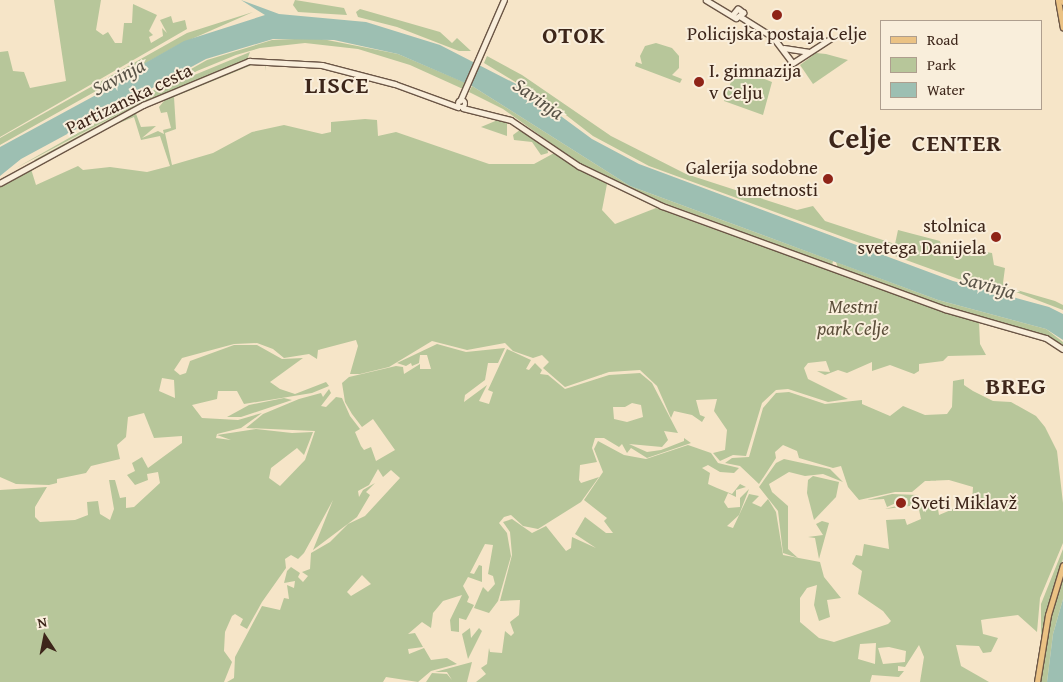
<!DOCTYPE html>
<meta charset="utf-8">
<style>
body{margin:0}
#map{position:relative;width:1063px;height:682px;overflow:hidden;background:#f6e5c8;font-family:"Gentium Book Plus",serif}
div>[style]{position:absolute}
.green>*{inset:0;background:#b7c69a}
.water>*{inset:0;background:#9dbfb2}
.roads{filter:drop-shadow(1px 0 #6b5646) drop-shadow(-1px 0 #6b5646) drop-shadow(0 1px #6b5646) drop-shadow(0 -1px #6b5646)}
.minor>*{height:4.5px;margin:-2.25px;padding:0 2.25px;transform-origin:2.25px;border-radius:2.25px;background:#f9eedb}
.minor>.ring{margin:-2.25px;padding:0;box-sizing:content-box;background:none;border:4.5px solid #f9eedb;border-radius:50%}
.major>*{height:5px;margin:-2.5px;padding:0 2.5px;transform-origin:2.5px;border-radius:2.5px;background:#ebc284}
.dots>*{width:14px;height:14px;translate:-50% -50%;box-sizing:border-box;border:2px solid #f9eedb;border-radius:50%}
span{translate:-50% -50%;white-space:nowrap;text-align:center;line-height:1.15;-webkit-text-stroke:4px #f9eedb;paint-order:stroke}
.poi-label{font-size:19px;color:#3d261a}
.left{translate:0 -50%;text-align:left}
.right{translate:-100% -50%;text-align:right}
.street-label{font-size:19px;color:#3d261a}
.park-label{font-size:19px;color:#5c4e3a;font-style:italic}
.water-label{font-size:20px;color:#5a5448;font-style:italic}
.district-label{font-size:24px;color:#3d261a;font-weight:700;letter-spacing:1px}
.town-label{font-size:29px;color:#3d261a;font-weight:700}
.legend{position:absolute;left:880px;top:20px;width:162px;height:90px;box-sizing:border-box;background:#f9eedb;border:1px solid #ae9e8e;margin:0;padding:6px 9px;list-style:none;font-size:15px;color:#3d261a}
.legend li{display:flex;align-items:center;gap:10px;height:25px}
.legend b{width:25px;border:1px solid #ae9e8e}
.north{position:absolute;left:20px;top:612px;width:50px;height:50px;-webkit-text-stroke:4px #f9eedb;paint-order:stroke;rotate:349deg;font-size:14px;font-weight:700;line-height:20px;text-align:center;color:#3d261a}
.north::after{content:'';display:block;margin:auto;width:18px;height:22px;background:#3d261a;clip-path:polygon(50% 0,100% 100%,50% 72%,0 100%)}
</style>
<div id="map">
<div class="green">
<div style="clip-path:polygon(54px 0,101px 0,96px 30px,103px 35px,108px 32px,115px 43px,122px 43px,124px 23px,132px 23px,133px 4px,157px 15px,149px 31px,153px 35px,149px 37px,151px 43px,163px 36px,162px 28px,167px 33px,160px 20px,171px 16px,173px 23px,185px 20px,187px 29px,0 137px,0 52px,8px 51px,13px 71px,24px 72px,30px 88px,66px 81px)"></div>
<div style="clip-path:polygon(295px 0,344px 8px,347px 15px,298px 12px,293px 5px)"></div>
<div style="clip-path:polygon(360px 9px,440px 32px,452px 43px,457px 38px,471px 51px,459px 51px,397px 27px,358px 17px,356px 12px)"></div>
<div style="clip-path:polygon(253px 12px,178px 45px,0 145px,0 138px,187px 33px)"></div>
<div style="clip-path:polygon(317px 38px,398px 54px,466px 83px,463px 89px,410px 65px,358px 49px,305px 43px,260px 48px,236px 55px,197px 71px,175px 83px,250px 52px,247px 60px,145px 102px,36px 161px,34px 160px,134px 106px,16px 168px,207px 60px,272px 40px)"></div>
<div style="clip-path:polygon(656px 43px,672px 48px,679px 56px,679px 68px,672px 75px,682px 79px,680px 83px,635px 66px,636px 62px,642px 64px,640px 56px,645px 46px)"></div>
<div style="clip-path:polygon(816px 53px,826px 54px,848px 60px,813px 84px,800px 65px)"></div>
<div style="clip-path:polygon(487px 56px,522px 75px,611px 136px,686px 174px,797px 210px,813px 206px,825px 221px,895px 244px,898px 230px,940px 241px,941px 245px,992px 253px,994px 265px,1005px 268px,1003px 283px,1006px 287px,1055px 301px,1063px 305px,1063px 310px,1011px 290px,964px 281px,917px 264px,649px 166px,593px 136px,553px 105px,484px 63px)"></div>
<div style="clip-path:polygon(evenodd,266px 61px,265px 71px,265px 62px,252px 65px,174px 97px,176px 129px,165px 133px,172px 165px,213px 153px,252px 132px,284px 125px,322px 134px,331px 132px,331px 122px,365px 119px,377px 120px,378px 136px,396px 132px,489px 164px,534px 164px,556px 152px,607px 184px,602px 210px,615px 224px,656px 208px,730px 235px,733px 232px,979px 322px,980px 344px,986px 355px,948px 356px,943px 361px,919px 364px,919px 371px,914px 374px,890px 365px,872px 371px,872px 362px,847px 373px,838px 370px,825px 375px,817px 371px,830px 372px,826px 361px,808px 363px,804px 368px,808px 379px,848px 399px,828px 402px,788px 389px,776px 390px,762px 403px,746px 456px,733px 455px,720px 461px,713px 453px,725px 450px,727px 430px,714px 411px,717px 399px,696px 400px,700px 415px,705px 417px,702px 422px,692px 415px,674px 411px,671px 418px,657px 386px,640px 370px,609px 372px,565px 387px,543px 368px,549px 362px,542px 355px,533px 358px,513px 351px,505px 343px,467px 350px,432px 341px,389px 367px,360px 374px,350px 374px,358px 346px,356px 340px,318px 350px,317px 359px,309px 354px,284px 358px,273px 349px,257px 343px,234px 344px,182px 358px,174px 370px,180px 375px,186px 373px,190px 361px,234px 345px,257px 345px,282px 359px,303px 358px,270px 382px,280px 389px,295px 394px,326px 382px,329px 386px,312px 393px,244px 404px,237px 391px,218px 391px,217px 399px,192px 405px,202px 418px,238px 420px,262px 413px,241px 428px,217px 434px,216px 438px,231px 440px,217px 435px,256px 429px,292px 433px,313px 432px,304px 455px,297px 448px,271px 468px,269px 478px,280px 486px,305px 460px,315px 431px,246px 428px,263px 414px,299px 399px,321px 393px,323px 397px,329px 389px,331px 393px,321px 406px,326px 407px,336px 397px,342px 398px,350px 416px,360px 429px,355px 432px,361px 446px,364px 450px,371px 447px,376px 461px,395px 450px,373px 419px,362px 427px,352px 414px,345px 402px,342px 383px,349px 377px,396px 366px,403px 367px,404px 374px,420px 364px,420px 369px,431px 369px,427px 355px,420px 355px,419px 363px,412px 366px,411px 363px,406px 366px,397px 363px,437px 344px,466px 352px,505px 348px,498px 363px,488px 363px,485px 380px,465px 395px,464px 402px,487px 385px,479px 401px,489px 404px,493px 392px,488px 390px,507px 349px,531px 360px,526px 369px,529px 370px,535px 363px,542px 370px,540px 374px,548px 375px,565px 389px,609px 375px,640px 373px,652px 383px,678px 433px,664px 431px,668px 440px,662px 447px,629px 444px,647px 452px,661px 450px,684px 441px,684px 438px,691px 443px,647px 458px,631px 448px,627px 453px,622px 444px,619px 447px,604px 438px,595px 438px,592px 448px,597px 462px,580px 465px,579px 480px,581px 483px,599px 477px,581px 502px,538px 529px,523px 526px,511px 515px,504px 517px,499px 523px,507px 533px,511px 556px,498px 601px,489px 613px,474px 608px,483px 587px,488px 592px,495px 584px,493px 576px,488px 574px,493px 545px,485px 544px,470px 573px,474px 574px,479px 565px,482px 566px,482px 582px,468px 577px,463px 586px,469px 597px,467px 602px,474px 605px,466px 620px,459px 618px,459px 632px,451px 631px,450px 620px,462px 595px,443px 601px,433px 613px,431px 628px,422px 622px,408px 634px,415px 633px,423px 647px,408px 649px,409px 654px,424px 648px,431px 660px,447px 658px,457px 664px,431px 671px,418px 682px,386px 677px,383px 682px,227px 682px,234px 678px,235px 657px,262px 606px,280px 610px,284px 598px,289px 599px,287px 585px,294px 588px,295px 581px,284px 583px,287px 571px,291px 567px,300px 573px,298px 577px,303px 582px,308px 576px,302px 572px,310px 569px,311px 553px,330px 542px,348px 524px,365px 516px,400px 478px,391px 470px,383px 477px,378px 469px,369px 485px,358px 491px,359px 497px,363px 490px,375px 483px,366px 492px,370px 495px,357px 517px,313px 550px,333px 500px,304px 553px,298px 559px,291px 555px,285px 559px,286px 568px,262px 602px,247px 629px,240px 625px,243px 619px,235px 614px,232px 616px,225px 632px,224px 651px,232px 662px,224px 682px,0 682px,0 490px,47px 487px,35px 507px,35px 517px,40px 522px,75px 520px,88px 515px,87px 502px,98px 501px,100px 514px,110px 520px,114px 509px,109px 480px,115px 480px,120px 498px,126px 497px,126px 508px,134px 507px,160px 483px,158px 472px,147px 474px,148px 480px,135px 485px,127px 475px,135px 471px,132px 463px,142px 457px,148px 468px,182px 443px,182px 436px,154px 438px,144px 413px,128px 417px,126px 437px,117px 445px,120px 459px,91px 466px,86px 473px,57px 479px,57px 483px,49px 485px,16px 484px,0 477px,0 184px,25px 169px,31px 169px,36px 185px,78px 166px,83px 170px,110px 167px,147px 172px,170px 166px,160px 136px,141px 140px,134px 117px,92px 134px,135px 111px,141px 127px,156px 126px,142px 138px,158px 131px,164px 134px,163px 130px,171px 128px,167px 112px,161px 113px,159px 107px,169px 95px,240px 66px,266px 61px,162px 378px,174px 380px,175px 398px,159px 391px,162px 378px,266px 61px,632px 403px,641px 405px,643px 417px,627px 422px,614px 419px,613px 407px,625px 407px,632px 403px,266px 61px,362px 575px,371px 584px,351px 596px,347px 592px,362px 575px)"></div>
<div style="clip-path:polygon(736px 68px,772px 82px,763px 115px,724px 101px)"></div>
<div style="clip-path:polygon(472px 86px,630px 186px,833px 261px,832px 265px,629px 190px,580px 164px,503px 109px,469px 92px)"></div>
<div style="clip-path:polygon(500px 119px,507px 122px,507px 136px,481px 127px)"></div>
<div style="clip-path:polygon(521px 129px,547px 146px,548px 153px,541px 155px,532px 142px,514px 140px,513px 135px)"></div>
<div style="clip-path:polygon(836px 262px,938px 300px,1046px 329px,1063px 342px,1063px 347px,1037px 333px,958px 312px,838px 268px)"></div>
<div style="clip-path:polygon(evenodd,964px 379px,964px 385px,973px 391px,993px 401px,1011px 402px,1036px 416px,1045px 427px,1057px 451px,1063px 503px,1063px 543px,1040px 598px,1037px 632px,1018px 615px,987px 619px,981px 620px,983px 634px,998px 638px,991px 652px,983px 653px,979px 646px,956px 645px,961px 666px,989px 682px,920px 682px,924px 657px,919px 645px,905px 667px,898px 666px,898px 671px,904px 671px,899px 677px,872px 675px,870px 682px,476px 682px,486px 674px,481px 668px,487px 664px,489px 648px,490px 652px,502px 653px,505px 631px,511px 636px,514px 633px,510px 622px,519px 615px,520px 600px,500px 601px,512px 555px,510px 532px,503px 522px,512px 519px,532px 533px,546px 526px,566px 551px,571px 548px,572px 537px,596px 548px,575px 534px,585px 517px,606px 533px,613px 533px,604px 521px,607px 518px,584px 500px,603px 472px,594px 449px,598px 441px,624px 455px,646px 459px,688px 445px,711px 453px,718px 463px,739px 468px,734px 473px,720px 472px,708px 465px,702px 468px,710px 473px,708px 484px,717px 488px,732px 494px,740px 484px,746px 487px,736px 490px,736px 497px,728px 493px,724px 502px,728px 508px,740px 507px,740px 498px,749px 489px,739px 515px,727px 526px,733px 528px,749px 494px,759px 496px,752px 503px,761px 507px,768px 499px,776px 512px,783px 555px,820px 562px,824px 577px,841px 598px,827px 600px,830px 617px,819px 621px,814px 605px,817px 585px,807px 588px,800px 598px,800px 622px,819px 638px,834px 642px,888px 624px,891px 621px,883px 611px,858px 594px,862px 571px,852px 564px,856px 555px,862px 556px,864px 544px,889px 549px,886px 520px,905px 519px,907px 525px,921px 519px,918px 505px,885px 509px,908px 503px,907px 498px,887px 507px,884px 499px,867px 500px,892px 494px,918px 495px,918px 501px,937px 503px,939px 515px,972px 501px,973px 487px,949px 480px,925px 481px,912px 492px,895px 492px,859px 500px,848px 487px,841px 466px,833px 468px,799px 458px,797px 451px,783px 445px,775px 452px,776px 458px,759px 484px,740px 466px,725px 463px,732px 458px,749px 457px,763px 408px,776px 393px,789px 392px,825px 404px,862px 400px,862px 404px,890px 416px,903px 406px,925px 415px,947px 414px,952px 407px,953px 381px,964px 379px,876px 643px,875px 664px,858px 659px,860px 644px,876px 643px,964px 379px,889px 647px,906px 651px,905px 662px,883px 664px,878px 648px,889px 647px)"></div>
<div style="clip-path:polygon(284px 398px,292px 400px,241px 417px,227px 417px,249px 405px)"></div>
<div style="clip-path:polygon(784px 459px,830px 469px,843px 482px,823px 474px,805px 476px,789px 472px,769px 484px,772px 492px,788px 506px,788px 549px,798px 558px,783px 553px,778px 511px,759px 487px,776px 463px)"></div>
<div style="clip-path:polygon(813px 476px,839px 482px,836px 497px,814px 520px,807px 493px,808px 480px)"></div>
<div style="clip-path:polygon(822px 521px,829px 523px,819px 559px,815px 538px,808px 537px,823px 535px,816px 524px)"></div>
<div style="clip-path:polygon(1063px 549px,1063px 559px,1041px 636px,1041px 604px)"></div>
<div style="clip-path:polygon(1063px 572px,1063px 599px,1053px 634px,1047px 682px,1039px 682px,1051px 611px)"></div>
<div style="clip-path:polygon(470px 628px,471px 638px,479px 628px,482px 631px,468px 659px,462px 634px)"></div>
<div style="clip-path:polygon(472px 662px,467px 682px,426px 682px,432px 673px,447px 674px,452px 680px,447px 672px,435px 672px)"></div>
</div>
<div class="water">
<div style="clip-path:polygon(241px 0,279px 14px,366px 22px,440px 45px,520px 86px,592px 139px,639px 164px,953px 281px,1049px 307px,1063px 314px,1063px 340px,1046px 329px,938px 300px,630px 186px,472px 86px,398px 54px,334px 40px,273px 39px,206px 59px,21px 159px,0 176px,0 147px,131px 76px,131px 71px,184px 41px,265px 15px)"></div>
<div style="clip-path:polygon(1063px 599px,1063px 682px,1047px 682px,1053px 634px)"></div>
</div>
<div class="roads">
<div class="minor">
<div style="left:706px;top:0;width:35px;rotate:31deg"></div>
<div style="left:736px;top:18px;width:9px;rotate:-36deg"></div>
<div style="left:743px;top:13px;width:6px;rotate:-141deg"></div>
<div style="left:738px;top:9px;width:6px;rotate:129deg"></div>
<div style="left:741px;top:17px;width:39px;rotate:32deg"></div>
<div style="left:774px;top:38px;width:31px;rotate:53deg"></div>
<div style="left:793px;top:63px;width:44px;rotate:-33deg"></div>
<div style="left:784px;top:48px;width:24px;rotate:9deg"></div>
<div class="ring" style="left:458px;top:100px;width:3.5px;height:3.5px"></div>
<div style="left:460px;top:101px;width:110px;rotate:-66.5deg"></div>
<div style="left:463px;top:108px;width:49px;rotate:14deg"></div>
<div style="left:511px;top:120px;width:82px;rotate:34.1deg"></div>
<div style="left:579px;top:166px;width:92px;rotate:25.7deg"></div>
<div style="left:662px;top:206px;width:301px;rotate:20deg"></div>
<div style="left:945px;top:309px;width:105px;rotate:16deg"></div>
<div style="left:1046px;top:338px;width:20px;rotate:33deg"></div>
<div style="left:0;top:183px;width:163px;rotate:-28.6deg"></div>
<div style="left:143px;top:105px;width:115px;rotate:-22.5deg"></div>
<div style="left:249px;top:61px;width:73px;rotate:3.1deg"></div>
<div style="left:322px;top:65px;width:75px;rotate:14.6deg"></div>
<div style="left:395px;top:84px;width:67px;rotate:20.1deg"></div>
</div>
<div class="major">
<div style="left:1058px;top:0;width:28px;rotate:80deg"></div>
<div style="left:1063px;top:0;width:2px;rotate:90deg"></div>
<div style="left:1037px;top:682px;width:68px;rotate:-80.7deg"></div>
<div style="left:1048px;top:615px;width:52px;rotate:-73.3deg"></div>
</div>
</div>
<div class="dots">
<div style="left:777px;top:15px;background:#8f2418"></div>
<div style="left:699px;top:82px;background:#8f2418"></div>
<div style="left:828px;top:179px;background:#8f2418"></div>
<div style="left:996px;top:237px;background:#8f2418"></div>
<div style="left:901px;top:503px;background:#8f2418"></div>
</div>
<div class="poi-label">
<span style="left:777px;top:34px">Policijska postaja Celje</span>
<span class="left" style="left:709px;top:82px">I. gimnazija<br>v Celju</span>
<span class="right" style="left:818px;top:179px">Galerija sodobne<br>umetnosti</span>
<span class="right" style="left:986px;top:237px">stolnica<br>svetega Danijela</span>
<span class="left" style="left:911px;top:503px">Sveti Miklavž</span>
</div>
<div class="street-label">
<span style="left:129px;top:99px;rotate:-26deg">Partizanska cesta</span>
</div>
<div class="park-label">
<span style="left:853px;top:318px">Mestni<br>park Celje</span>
</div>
<div class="water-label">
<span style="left:118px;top:76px;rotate:-28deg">Savinja</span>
<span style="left:539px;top:98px;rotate:35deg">Savinja</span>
<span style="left:988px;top:284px;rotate:16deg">Savinja</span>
</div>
<div class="district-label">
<span style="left:574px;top:35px">OTOK</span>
<span style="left:337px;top:85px">LISCE</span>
<span style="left:957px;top:143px">CENTER</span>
<span style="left:1016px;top:386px">BREG</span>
</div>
<div class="town-label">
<span style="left:860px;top:138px">Celje</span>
</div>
<ul class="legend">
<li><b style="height:6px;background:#ebc284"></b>Road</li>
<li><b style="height:14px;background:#b7c69a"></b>Park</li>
<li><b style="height:14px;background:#9dbfb2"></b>Water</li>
</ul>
<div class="north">N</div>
</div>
